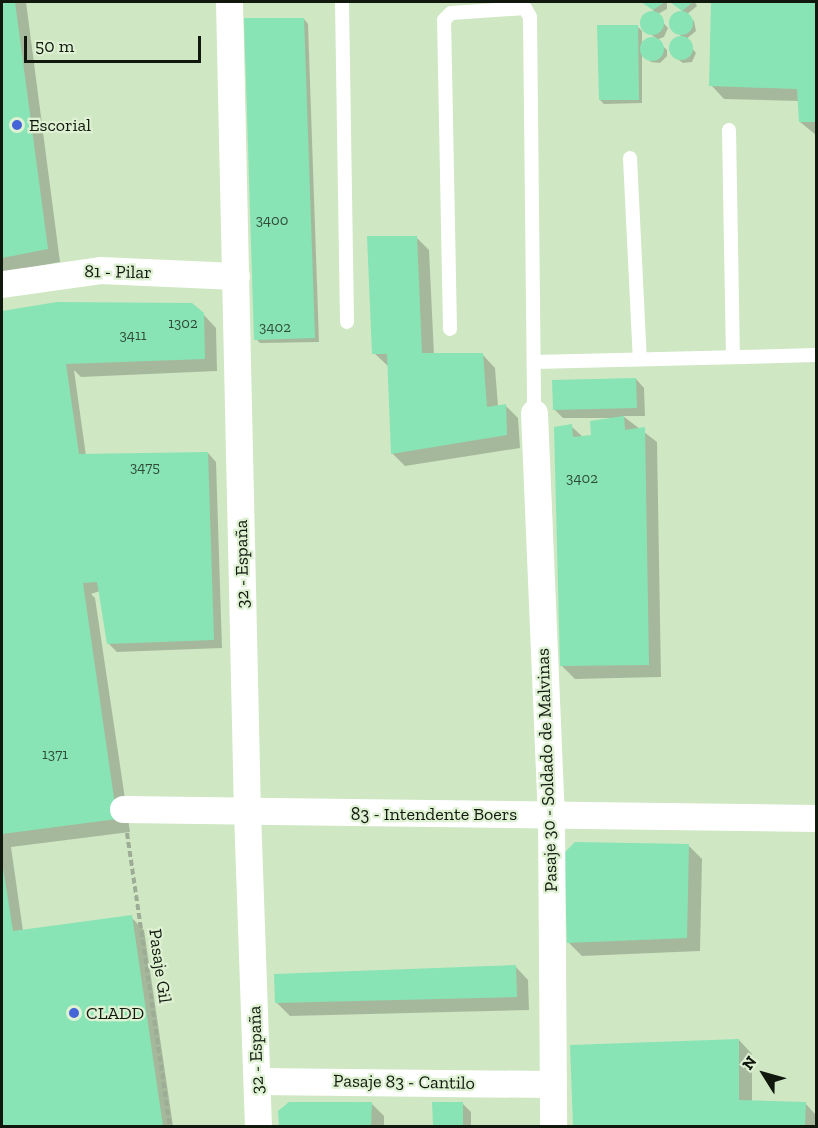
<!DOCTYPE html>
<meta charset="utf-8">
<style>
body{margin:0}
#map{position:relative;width:818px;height:1128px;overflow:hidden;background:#def1d3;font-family:"Zilla Slab",serif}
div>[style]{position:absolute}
.built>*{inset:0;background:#d0e7c3}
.shadow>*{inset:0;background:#0003}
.building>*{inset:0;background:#88e4b5}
.round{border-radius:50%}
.path>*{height:4px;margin-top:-2px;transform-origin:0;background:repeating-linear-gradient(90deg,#9dad95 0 6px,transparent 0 9px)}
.service>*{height:14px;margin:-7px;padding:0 7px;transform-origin:7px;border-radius:7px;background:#fff}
.minor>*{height:27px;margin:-13.5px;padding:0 13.5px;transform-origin:13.5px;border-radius:13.5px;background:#fff}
.dots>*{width:16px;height:16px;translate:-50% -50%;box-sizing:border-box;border:3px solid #def1d3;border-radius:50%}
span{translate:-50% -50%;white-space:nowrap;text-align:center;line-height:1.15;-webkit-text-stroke:4.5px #def1d3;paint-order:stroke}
.number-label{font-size:15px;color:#2f4b38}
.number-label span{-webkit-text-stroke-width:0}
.poi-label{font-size:18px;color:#11180e}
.left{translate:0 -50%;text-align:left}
.street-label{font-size:18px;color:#11180e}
.frame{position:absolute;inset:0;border:3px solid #11180e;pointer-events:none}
.north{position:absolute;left:734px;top:1044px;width:60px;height:60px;-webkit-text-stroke:4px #def1d3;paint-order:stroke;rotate:307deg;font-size:16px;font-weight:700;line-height:24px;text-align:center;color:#11180e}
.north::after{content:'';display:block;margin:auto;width:21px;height:27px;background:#11180e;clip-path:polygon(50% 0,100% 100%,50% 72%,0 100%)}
.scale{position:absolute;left:24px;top:36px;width:177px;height:27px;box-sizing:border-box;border:3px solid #11180e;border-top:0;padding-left:8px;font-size:18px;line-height:21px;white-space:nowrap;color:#11180e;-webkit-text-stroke:4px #def1d3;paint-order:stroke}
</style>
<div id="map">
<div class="built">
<div style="clip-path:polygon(2px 2px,816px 2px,816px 1126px,2px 1126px)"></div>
</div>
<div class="shadow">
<div style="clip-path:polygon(2px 2px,26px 2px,60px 262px,2px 273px)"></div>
<div style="clip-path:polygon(643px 2px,667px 2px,667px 9px,656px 15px,668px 28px,664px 37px,656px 40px,667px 50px,667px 56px,660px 63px,651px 62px,642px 52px,642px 103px,604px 104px,600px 100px,638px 27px,642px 31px,642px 51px,647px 39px,656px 38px,644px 30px,643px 19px,654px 11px)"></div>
<div style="clip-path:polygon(673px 2px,695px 2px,697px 6px,686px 15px,694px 21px,696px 31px,685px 40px,696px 53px,692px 62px,683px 63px,672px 55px,673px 41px,684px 38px,673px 30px,672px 19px,683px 12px)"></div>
<div style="clip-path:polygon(712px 2px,816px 2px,816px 135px,800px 122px,799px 101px,724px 99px,711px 85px)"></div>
<div style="clip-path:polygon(304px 19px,308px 24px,319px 342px,260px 343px,256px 339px)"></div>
<div style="clip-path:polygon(416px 237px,429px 250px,434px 355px,482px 354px,495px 368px,498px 406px,505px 405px,518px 418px,520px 448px,405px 466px,392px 453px,389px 367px,374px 353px)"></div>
<div style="clip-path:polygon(57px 303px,203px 314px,216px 328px,217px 371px,81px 377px,74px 370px,86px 456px,208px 453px,216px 462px,222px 648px,117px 652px,108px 643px,100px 591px,91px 594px,95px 598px,130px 832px,11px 847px,23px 931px,131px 917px,144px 930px,173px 1126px,2px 1126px,2px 313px)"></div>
<div style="clip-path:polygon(636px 379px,644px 388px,645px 416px,623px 416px,657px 442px,661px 677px,575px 679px,562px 666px,571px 426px,583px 437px,592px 436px,617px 418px,563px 418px,554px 409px)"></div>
<div style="clip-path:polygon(689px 846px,702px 859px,700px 951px,582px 956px,569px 943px)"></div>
<div style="clip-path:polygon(515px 966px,528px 980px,529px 1010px,290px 1016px,277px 1003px)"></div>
<div style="clip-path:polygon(739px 1040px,752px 1054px,752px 1102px,805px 1103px,816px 1115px,816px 1126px,574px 1126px,572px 1047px)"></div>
<div style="clip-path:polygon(371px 1103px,384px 1116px,384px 1126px,281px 1126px,280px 1112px)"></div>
<div style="clip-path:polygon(434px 1103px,462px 1103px,471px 1112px,471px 1126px,434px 1126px)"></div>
</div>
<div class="building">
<div style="clip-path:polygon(2px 2px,15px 2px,48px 249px,2px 258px)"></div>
<div style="clip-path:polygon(641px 2px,665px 2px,653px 10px)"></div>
<div style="clip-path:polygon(670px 2px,693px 2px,682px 11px)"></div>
<div style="clip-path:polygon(711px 2px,816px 2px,816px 122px,799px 122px,797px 89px,709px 86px)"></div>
<div class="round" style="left:640px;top:11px;width:24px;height:24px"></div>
<div class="round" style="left:669px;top:11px;width:24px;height:24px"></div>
<div style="clip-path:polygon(244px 18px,304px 18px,315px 338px,254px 340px)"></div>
<div style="clip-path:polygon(597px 25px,638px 25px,639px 100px,599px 100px)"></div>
<div class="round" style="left:669px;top:36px;width:24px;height:24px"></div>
<div class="round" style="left:640px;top:37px;width:24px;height:24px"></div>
<div style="clip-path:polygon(367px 236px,417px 236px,422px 353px,483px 353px,487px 407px,506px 404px,507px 435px,391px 454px,387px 354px,372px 354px)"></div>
<div style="clip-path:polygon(57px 302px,192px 303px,204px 313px,205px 359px,66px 364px,79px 454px,208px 452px,214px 640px,107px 644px,97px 582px,83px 583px,117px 819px,2px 834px,2px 311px)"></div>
<div style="clip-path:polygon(636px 378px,637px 408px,553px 410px,552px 380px)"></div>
<div style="clip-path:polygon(624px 416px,625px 430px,645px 427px,649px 665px,560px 666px,554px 427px,572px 424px,573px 437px,591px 435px,590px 421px)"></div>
<div style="clip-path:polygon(575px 842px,689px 844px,687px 938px,567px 943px,564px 853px)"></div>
<div style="clip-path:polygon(2px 861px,13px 931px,132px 915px,163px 1126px,2px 1126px)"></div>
<div style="clip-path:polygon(516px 965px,517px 997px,275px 1003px,274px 974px)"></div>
<div style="clip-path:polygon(739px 1039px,739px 1100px,806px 1102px,805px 1126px,573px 1126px,570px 1045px)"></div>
<div style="clip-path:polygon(289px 1102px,372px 1102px,371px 1126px,279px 1126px,278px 1111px)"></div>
<div style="clip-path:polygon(432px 1102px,463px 1102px,463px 1126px,433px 1126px)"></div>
</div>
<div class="path">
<div style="left:127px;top:833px;width:296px;rotate:81.7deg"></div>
</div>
<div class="service">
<div style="left:342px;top:2px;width:320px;rotate:89.1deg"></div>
<div style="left:729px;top:130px;width:227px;rotate:89deg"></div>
<div style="left:630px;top:158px;width:201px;rotate:87.2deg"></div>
<div style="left:450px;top:329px;width:309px;rotate:-91.1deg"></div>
<div style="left:444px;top:20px;width:10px;rotate:-45deg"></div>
<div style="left:451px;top:13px;width:74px;rotate:-3.9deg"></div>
<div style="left:525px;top:8px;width:10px;rotate:61deg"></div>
<div style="left:530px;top:17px;width:396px;rotate:89.4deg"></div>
<div style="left:534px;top:362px;width:282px;rotate:-1.4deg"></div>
</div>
<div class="minor">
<div style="left:229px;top:2px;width:810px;rotate:88.73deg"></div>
<div style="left:247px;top:812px;width:314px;rotate:88deg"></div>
<div style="left:2px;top:284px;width:99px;rotate:-8.1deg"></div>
<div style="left:100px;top:270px;width:136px;rotate:2.5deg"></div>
<div style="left:534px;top:413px;width:402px;rotate:87.6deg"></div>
<div style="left:551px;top:815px;width:311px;rotate:89.6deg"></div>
<div style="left:123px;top:809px;width:693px;rotate:0.74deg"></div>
<div style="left:257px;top:1081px;width:294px;rotate:0.6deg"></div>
</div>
<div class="dots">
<div style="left:17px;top:125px;background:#4464d7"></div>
<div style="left:74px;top:1013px;background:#4464d7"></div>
</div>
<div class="number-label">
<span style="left:272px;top:221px">3400</span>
<span style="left:183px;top:324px">1302</span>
<span style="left:275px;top:328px">3402</span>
<span style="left:133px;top:336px">3411</span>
<span style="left:145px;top:468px">3475</span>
<span style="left:582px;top:479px">3402</span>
<span style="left:55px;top:755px">1371</span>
</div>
<div class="poi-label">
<span class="left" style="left:29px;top:125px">Escorial</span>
<span class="left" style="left:86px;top:1013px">CLADD</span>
</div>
<div class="street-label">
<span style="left:118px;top:272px;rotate:1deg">81 - Pilar</span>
<span style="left:242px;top:564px;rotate:-91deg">32 - España</span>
<span style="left:547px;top:770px;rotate:-92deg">Pasaje 30 - Soldado de Malvinas</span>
<span style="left:434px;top:814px">83 - Intendente Boers</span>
<span style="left:160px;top:966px;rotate:82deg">Pasaje Gil</span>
<span style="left:256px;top:1050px;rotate:-92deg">32 - España</span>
<span style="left:404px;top:1082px;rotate:1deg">Pasaje 83 - Cantilo</span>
</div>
<div class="frame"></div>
<div class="north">N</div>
<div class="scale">50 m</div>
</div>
